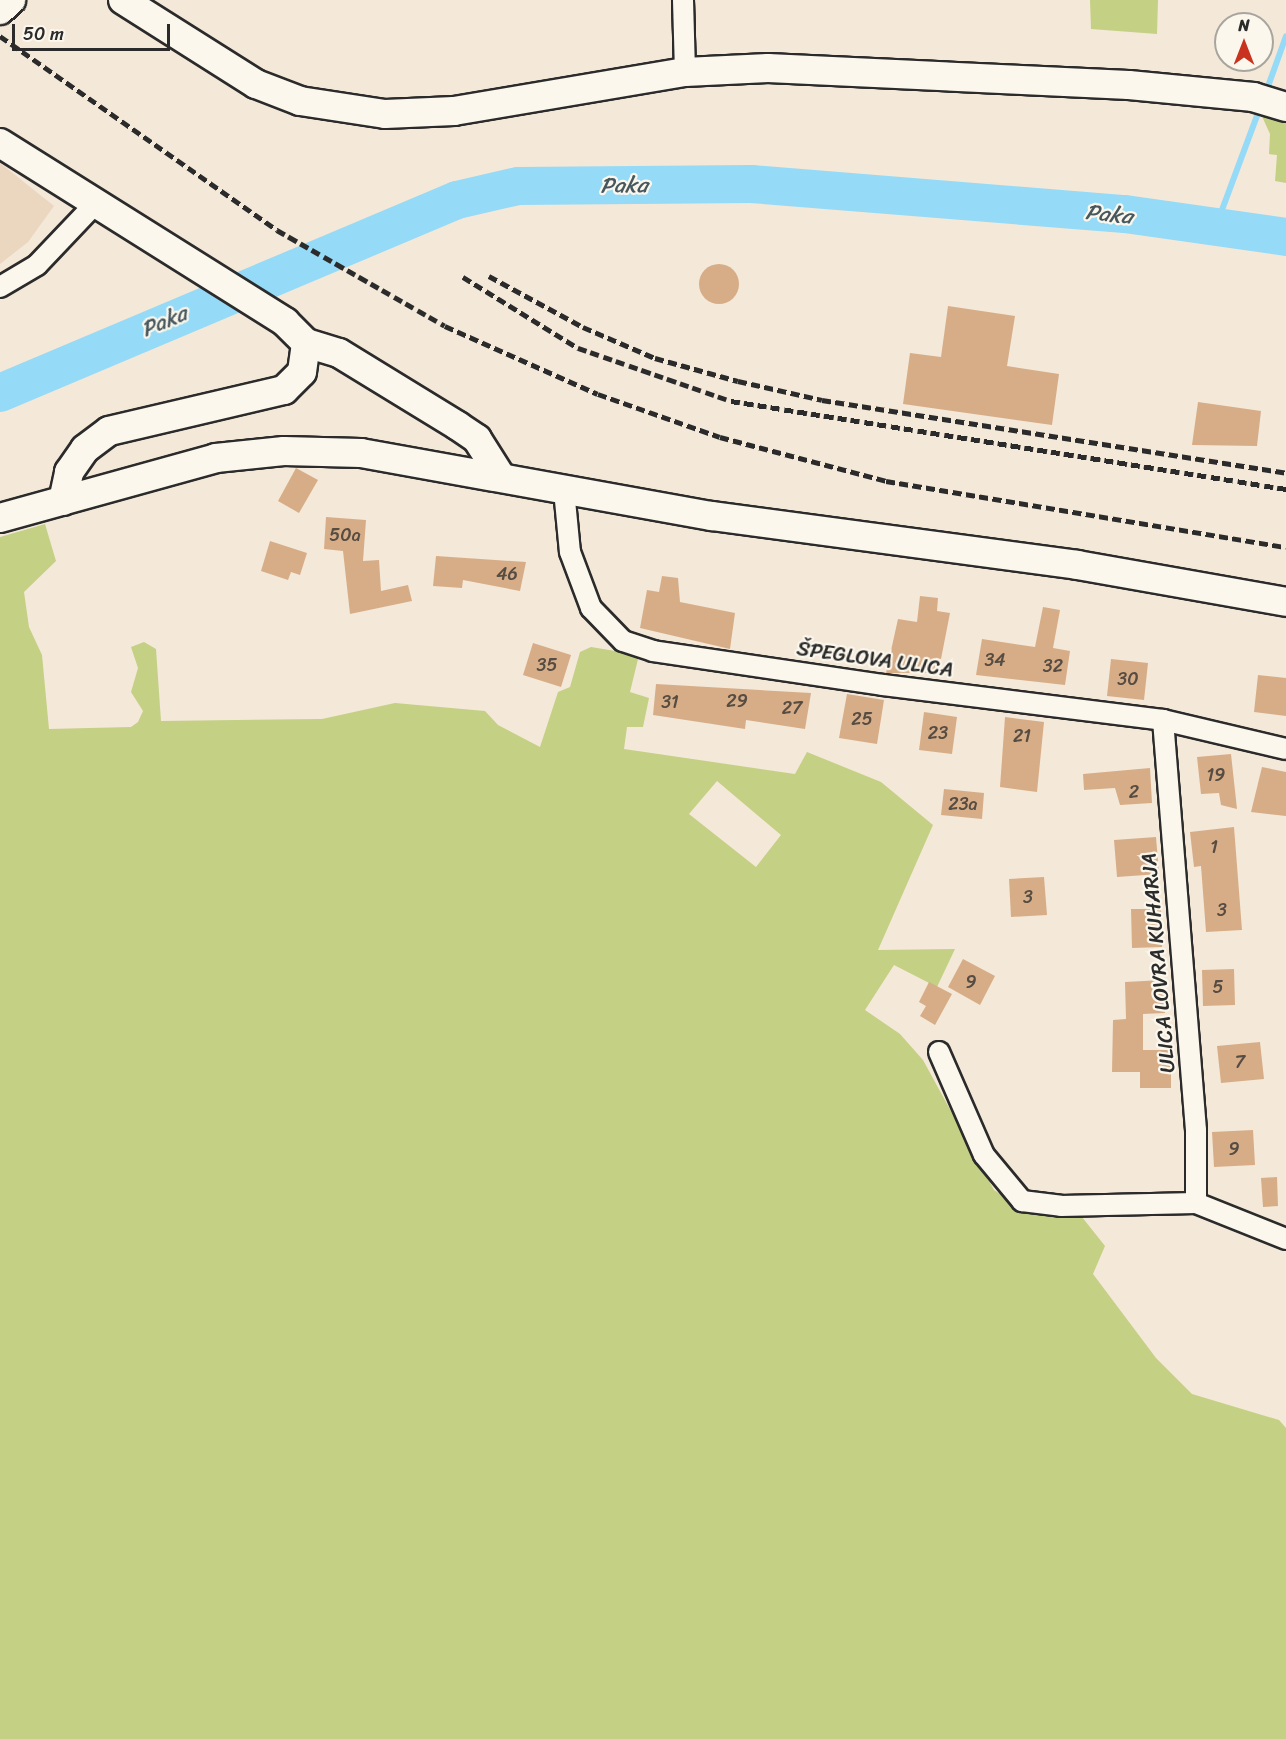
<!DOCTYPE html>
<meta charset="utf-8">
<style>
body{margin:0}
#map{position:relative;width:1286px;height:1739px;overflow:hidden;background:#f4e8d8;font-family:Sriracha,sans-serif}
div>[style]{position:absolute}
.built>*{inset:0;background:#ebd6c0}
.green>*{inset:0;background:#c4d084}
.stream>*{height:6px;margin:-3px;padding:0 3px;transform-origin:3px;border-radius:3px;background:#95daf7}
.river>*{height:38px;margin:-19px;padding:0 19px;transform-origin:19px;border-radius:19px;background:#95daf7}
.building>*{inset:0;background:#d7ad88}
.round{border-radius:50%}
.roads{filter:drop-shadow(2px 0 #2b2b2b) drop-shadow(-2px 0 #2b2b2b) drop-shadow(0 2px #2b2b2b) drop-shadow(0 -2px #2b2b2b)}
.street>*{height:20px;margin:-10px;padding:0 10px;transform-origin:10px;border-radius:10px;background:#fbf7ec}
.secondary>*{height:28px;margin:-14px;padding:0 14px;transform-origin:14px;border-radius:14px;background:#fbf7ec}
.rail>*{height:4.5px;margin-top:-2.25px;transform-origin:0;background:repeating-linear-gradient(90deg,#2b2b2b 0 9px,transparent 0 13.5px)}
span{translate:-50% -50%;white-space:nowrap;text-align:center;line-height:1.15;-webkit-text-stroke:4.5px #fbf7ec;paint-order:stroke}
.number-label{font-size:18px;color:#564c42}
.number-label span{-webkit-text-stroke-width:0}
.street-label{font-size:21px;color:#2b2b2b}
.water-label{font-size:22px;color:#46575e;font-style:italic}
.north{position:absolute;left:1214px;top:12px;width:60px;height:60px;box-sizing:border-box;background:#fbf7ec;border:2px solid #a8a59f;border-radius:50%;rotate:0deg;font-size:16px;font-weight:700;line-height:24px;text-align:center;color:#2b2b2b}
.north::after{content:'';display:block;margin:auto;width:21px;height:27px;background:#c8321e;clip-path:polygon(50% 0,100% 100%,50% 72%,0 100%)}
.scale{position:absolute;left:12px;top:24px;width:158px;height:27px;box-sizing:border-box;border:3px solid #2b2b2b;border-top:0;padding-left:8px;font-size:18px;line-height:21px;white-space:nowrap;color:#2b2b2b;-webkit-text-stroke:4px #fbf7ec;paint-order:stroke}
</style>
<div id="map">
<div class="built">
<div style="clip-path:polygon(0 163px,54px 206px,28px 242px,0 264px)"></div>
</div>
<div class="green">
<div style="clip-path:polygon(1090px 0,1158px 0,1157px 34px,1091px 29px)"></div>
<div style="clip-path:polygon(1260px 112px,1286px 121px,1286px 183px,1275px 181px,1277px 155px,1269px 154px,1270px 134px)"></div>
<div style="clip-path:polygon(evenodd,45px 524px,56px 561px,24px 592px,29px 627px,42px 655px,49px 729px,131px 727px,138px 722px,143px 711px,131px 692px,138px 668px,131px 647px,144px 642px,156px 649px,161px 721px,322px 719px,395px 703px,485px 711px,498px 725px,540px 747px,558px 692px,570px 687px,580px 652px,591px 647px,639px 655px,630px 692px,649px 698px,643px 727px,627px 727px,624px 749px,795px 774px,807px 752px,881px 782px,933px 825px,878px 950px,955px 949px,937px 987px,894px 965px,865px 1010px,900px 1034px,923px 1060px,994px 1190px,1022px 1208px,1078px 1212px,1105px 1246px,1093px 1274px,1156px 1358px,1192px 1394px,1279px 1420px,1286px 1428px,1286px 1739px,0 1739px,0 537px,45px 524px,717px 781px,781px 835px,756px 867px,689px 814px,717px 781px)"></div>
</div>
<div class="stream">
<div style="left:1266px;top:92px;width:59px;rotate:-70.3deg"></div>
<div style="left:1216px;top:226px;width:126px;rotate:-69.6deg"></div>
</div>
<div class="river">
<div style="left:0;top:393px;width:496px;rotate:-22.9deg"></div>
<div style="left:457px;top:200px;width:63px;rotate:-12.9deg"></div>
<div style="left:518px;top:186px;width:233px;rotate:-0.5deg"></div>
<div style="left:751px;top:184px;width:375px;rotate:4.6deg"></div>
<div style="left:1125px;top:214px;width:163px;rotate:8.1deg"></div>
</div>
<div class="building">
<div class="round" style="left:699px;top:264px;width:40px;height:40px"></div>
<div style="clip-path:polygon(948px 306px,1015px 316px,1007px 366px,1059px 374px,1052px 425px,903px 404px,910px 353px,941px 357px)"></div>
<div style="clip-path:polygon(1198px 402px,1261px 411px,1257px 446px,1192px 445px)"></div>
<div style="clip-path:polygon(296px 468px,318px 480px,299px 513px,278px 501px)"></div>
<div style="clip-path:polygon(326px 517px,366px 520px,363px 561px,379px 560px,381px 591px,408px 585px,412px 601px,350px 614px,343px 551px,324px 549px)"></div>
<div style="clip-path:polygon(270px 541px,307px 553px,300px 575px,291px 572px,288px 580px,261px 571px)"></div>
<div style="clip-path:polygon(436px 556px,526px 562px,520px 591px,463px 580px,462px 588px,433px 586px)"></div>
<div style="clip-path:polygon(662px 576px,678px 578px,680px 602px,735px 613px,730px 649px,640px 628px,647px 590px,659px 592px)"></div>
<div style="clip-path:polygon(920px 596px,938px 598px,937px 611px,950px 613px,941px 659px,936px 658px,935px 673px,886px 673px,898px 619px,917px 622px)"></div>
<div style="clip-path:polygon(1043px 607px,1060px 610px,1053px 648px,1070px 651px,1065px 685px,976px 675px,982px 639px,1035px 647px)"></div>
<div style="clip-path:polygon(533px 643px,571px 655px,561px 687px,523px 675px)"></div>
<div style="clip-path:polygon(1111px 659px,1148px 663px,1144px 700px,1107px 696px)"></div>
<div style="clip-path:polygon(1258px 675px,1286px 678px,1286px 716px,1254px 712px)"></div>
<div style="clip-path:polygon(656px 684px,811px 693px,805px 729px,746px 720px,745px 729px,653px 715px)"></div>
<div style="clip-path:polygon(847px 694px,884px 700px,877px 744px,839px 738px)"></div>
<div style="clip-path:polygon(924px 712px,957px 717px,952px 754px,919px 750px)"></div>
<div style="clip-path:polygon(1005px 717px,1044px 722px,1037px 792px,1000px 787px)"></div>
<div style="clip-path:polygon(1231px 754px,1237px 809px,1221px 805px,1219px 793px,1201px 794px,1197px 757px)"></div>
<div style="clip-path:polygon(1262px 767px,1286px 772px,1286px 816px,1251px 812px)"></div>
<div style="clip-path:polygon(1150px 768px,1152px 803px,1120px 805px,1115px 788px,1084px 790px,1083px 774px)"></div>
<div style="clip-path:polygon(944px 789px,984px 793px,982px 819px,941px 815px)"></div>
<div style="clip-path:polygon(1234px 827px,1242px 930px,1206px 932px,1201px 866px,1194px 867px,1190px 832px)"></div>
<div style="clip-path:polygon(1156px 837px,1159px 874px,1117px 877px,1114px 840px)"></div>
<div style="clip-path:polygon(1044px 877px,1047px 915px,1011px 917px,1009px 879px)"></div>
<div style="clip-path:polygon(1131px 909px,1161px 909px,1162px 947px,1132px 948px)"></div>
<div style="clip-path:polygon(963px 959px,995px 976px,980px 1005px,948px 987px)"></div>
<div style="clip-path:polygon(1234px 969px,1235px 1005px,1203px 1006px,1202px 970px)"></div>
<div style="clip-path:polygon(1163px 980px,1165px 1013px,1143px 1014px,1143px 1050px,1171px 1050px,1171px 1088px,1140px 1088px,1140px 1072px,1112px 1072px,1113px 1020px,1126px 1019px,1125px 982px)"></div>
<div style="clip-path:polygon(929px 982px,952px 994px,935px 1025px,920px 1016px,926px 1006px,919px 1002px)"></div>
<div style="clip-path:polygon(1260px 1042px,1264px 1079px,1221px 1083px,1217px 1046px)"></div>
<div style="clip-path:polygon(1253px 1130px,1255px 1165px,1214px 1167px,1212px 1132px)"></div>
<div style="clip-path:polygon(1277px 1177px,1278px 1206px,1263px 1207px,1261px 1178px)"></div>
</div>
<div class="roads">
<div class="street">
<div style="left:683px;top:0;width:72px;rotate:88.4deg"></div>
<div style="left:0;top:287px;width:43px;rotate:-30.7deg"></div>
<div style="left:37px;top:265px;width:83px;rotate:-46.5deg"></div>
<div style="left:564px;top:490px;width:62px;rotate:84.5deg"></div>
<div style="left:570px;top:552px;width:60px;rotate:69.4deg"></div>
<div style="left:591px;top:608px;width:46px;rotate:45.9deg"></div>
<div style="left:623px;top:641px;width:32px;rotate:18deg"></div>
<div style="left:653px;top:651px;width:232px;rotate:8.4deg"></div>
<div style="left:883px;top:685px;width:282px;rotate:7.1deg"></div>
<div style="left:1163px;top:720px;width:126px;rotate:13.3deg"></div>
<div style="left:1163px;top:720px;width:411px;rotate:85.4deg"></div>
<div style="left:1196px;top:1130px;width:73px;rotate:90deg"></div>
<div style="left:939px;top:1052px;width:112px;rotate:66.4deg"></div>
<div style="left:984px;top:1155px;width:60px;rotate:50.4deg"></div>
<div style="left:1022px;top:1201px;width:39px;rotate:7deg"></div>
<div style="left:1061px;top:1206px;width:135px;rotate:-1.3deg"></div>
<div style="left:1196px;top:1203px;width:97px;rotate:21.8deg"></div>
</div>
<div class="secondary">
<div style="left:123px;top:0;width:157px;rotate:32.3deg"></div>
<div style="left:256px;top:84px;width:47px;rotate:21.1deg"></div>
<div style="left:300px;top:101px;width:86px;rotate:8.7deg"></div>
<div style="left:385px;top:114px;width:69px;rotate:-2.5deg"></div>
<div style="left:454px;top:111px;width:234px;rotate:-9.6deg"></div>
<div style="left:685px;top:72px;width:83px;rotate:-2.8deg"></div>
<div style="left:768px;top:68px;width:361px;rotate:2.7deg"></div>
<div style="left:1129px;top:85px;width:125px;rotate:5.5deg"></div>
<div style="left:1253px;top:97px;width:34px;rotate:17deg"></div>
<div style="left:0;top:10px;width:15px;rotate:-42deg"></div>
<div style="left:0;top:143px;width:337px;rotate:32.1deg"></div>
<div style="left:285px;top:322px;width:30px;rotate:45deg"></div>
<div style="left:306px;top:343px;width:34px;rotate:17deg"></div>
<div style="left:339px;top:353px;width:140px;rotate:31.5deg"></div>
<div style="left:458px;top:426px;width:23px;rotate:34deg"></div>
<div style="left:477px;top:439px;width:45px;rotate:57.7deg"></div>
<div style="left:63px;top:501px;width:30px;rotate:-78deg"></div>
<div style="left:69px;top:472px;width:28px;rotate:-55deg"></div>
<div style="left:85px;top:449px;width:30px;rotate:-37deg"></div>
<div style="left:109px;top:431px;width:180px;rotate:-13.2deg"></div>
<div style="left:284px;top:390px;width:25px;rotate:-45deg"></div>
<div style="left:302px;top:372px;width:29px;rotate:-82deg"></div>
<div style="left:0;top:518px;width:224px;rotate:-15.5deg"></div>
<div style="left:216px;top:458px;width:68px;rotate:-5.9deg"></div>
<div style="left:284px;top:451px;width:77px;rotate:1.5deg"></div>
<div style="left:361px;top:453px;width:357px;rotate:10.2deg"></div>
<div style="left:712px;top:516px;width:368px;rotate:7.6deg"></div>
<div style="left:1077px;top:565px;width:212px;rotate:10deg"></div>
</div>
</div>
<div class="rail">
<div style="left:0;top:36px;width:338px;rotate:35deg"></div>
<div style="left:277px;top:230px;width:193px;rotate:29.7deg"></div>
<div style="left:445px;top:326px;width:167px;rotate:24deg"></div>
<div style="left:598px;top:394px;width:129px;rotate:19.4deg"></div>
<div style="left:720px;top:437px;width:172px;rotate:14.8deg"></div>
<div style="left:886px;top:481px;width:405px;rotate:9.4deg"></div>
<div style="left:489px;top:276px;width:107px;rotate:28.5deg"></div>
<div style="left:583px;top:327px;width:78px;rotate:23.3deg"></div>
<div style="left:655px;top:358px;width:86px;rotate:15.5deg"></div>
<div style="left:738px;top:381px;width:86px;rotate:12.7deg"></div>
<div style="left:822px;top:400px;width:470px;rotate:8.9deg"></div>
<div style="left:463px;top:277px;width:135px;rotate:31.7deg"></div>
<div style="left:578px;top:348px;width:162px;rotate:19.1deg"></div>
<div style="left:731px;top:401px;width:562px;rotate:9.01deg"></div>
</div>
<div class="number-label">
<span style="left:345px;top:535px">50a</span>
<span style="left:507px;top:574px">46</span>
<span style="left:995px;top:660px">34</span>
<span style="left:547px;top:665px">35</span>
<span style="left:1053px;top:666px">32</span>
<span style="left:1128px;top:679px">30</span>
<span style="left:737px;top:701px">29</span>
<span style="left:670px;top:702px">31</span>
<span style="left:792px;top:708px">27</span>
<span style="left:862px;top:719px">25</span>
<span style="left:938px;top:733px">23</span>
<span style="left:1022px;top:736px">21</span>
<span style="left:1216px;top:775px">19</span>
<span style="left:1134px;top:792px">2</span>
<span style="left:963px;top:804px">23a</span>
<span style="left:1214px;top:847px">1</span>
<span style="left:1028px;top:897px">3</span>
<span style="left:1222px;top:910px">3</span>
<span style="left:971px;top:982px">9</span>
<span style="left:1218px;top:987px">5</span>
<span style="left:1240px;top:1062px">7</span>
<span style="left:1234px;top:1149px">9</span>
</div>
<div class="street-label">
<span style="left:875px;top:659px;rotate:8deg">ŠPEGLOVA ULICA</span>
<span style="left:1158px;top:963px;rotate:-95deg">ULICA LOVRA KUHARJA</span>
</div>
<div class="water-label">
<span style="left:624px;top:185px;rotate:-1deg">Paka</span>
<span style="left:1109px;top:214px;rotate:6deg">Paka</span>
<span style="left:164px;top:321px;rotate:-23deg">Paka</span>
</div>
<div class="north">N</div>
<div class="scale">50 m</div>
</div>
